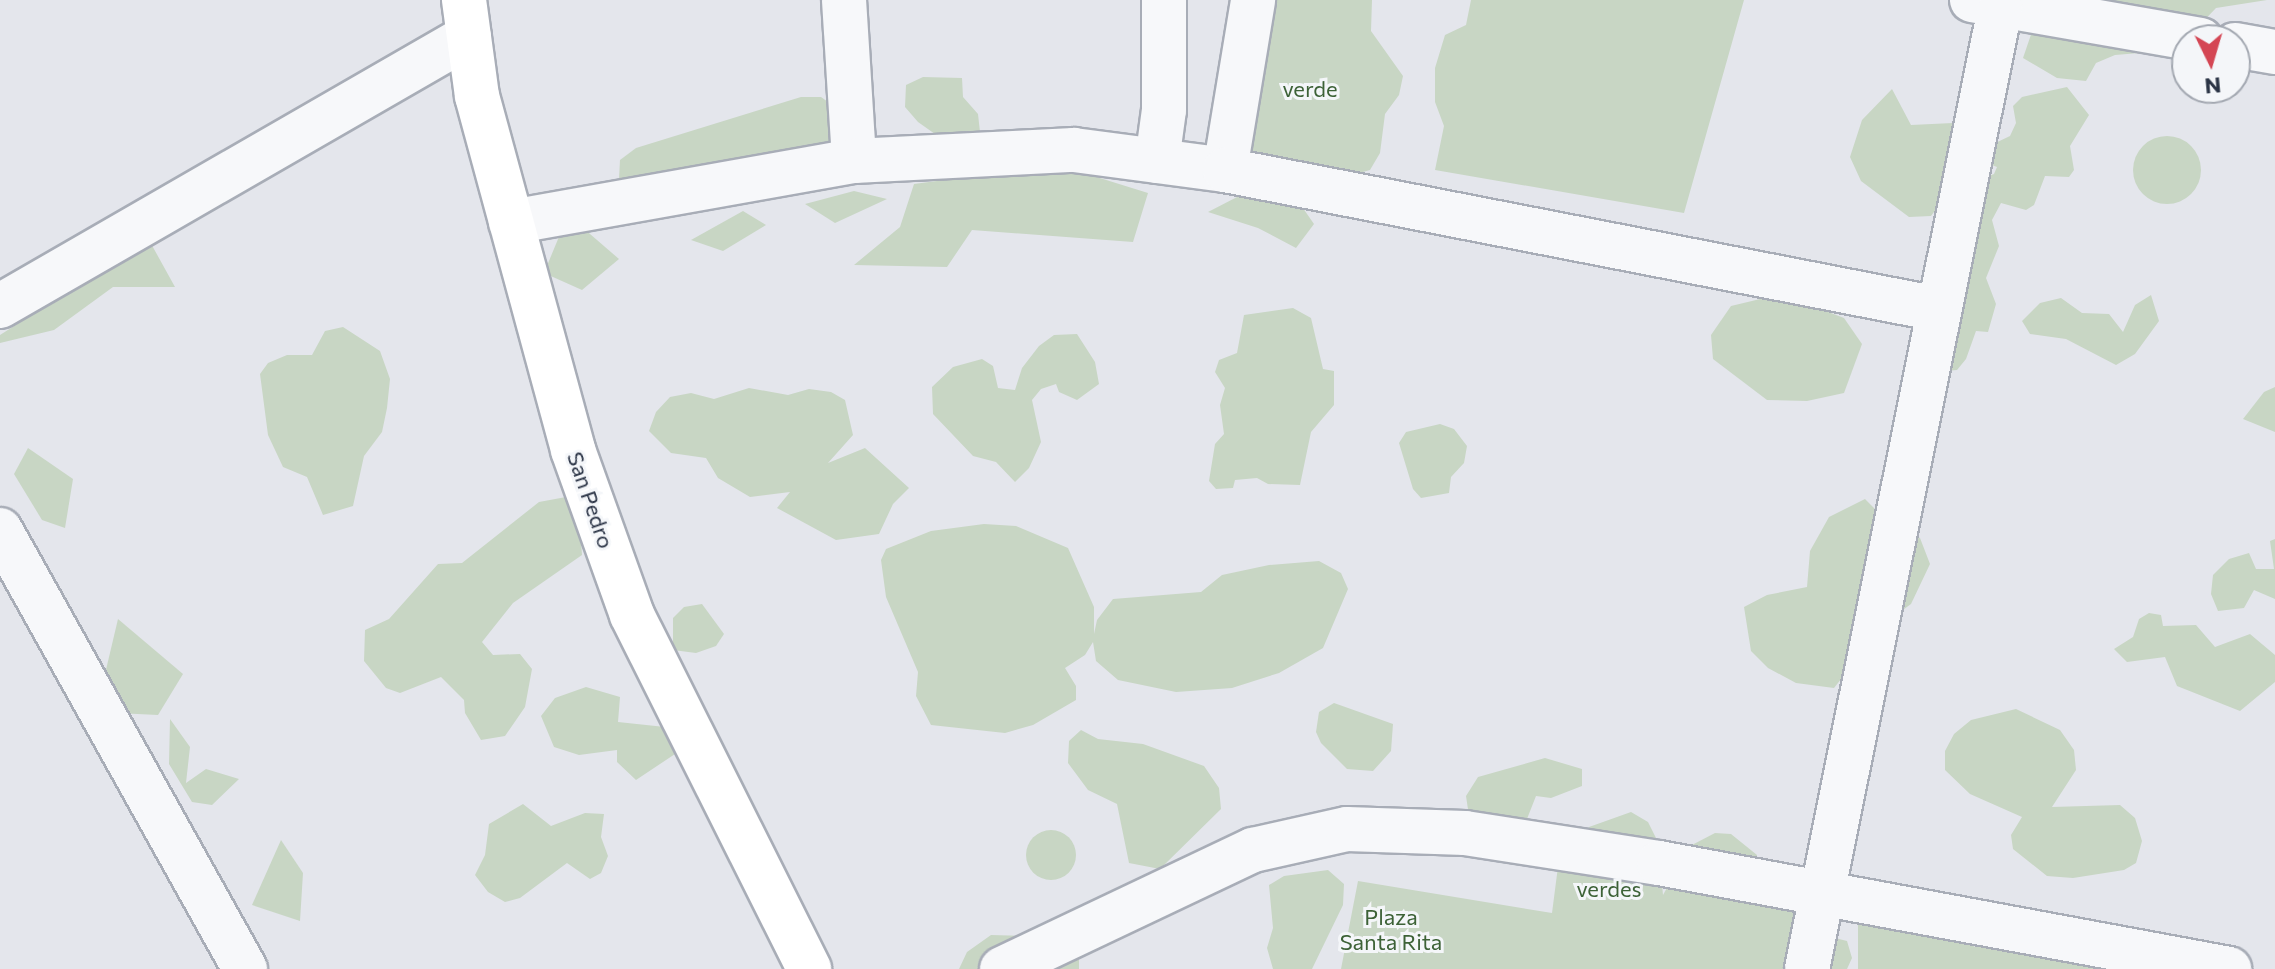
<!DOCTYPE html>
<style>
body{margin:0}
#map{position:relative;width:2275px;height:969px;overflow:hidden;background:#e4e6ec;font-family:Commissioner,sans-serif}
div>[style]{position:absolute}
.green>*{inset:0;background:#c8d6c4}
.round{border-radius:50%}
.roads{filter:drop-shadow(2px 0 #a8adb7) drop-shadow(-2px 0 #a8adb7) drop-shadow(0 2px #a8adb7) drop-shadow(0 -2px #a8adb7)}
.minor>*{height:44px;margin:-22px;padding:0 22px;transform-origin:22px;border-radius:22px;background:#f7f8fa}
.major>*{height:44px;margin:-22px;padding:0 22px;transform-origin:22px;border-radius:22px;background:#fff}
span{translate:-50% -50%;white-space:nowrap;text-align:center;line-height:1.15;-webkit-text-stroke:6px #f4f6f9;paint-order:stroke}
.park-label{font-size:22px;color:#3d6237}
.street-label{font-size:22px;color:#2a3345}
.north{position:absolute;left:2171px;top:24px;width:80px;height:80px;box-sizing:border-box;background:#f4f6f9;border:2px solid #a3a8b1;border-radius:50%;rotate:175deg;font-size:22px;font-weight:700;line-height:32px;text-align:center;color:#2a3345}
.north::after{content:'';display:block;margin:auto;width:28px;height:36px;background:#d44654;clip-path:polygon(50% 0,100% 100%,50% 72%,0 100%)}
</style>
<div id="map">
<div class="green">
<div style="clip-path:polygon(1258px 0,1372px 0,1371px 31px,1403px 76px,1399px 95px,1385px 114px,1380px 153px,1370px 170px,1352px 175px,1279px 164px,1239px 149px)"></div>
<div style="clip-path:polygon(1471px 0,1744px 0,1684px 213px,1435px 170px,1444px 126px,1435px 102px,1435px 68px,1445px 35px,1466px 25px)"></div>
<div style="clip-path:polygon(2029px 0,2267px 0,2216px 8px,2176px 50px,2115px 55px,2096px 63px,2086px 81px,2057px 78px,2023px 58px,2036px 20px)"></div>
<div style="clip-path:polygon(923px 77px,962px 78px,963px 97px,978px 114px,980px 132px,960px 137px,935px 134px,918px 122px,905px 107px,906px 85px)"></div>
<div style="clip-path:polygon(2067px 87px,2089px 115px,2070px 146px,2074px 170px,2069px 177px,2045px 176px,2034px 205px,2026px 210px,2001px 203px,1992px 220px,1999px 246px,1986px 278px,1996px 304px,1988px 332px,1976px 331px,1966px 359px,1957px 370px,1945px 371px,1979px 180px,1994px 174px,1997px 167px,1982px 161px,1989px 146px,2010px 136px,2016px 123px,2013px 106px,2022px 97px)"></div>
<div style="clip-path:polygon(1892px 89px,1911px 125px,1953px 123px,1956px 149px,1942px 201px,1931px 216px,1909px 217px,1861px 181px,1850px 157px,1862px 120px)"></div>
<div style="clip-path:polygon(801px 97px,821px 97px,838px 109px,837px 147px,632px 194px,619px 179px,620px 160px,636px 148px)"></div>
<div class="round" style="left:2133px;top:136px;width:68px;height:68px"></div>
<div style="clip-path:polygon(1058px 165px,1148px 193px,1133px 242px,972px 230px,947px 267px,854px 265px,900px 227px,914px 184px)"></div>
<div style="clip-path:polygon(1280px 175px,1314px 224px,1296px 248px,1258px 228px,1208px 212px)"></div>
<div style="clip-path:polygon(854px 191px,887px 199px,835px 223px,805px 204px)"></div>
<div style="clip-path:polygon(743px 211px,766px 225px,723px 251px,691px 240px)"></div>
<div style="clip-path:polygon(568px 215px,619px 259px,582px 290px,544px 273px)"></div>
<div style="clip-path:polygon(149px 240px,175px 287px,113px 287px,54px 330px,0 343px,0 335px)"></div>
<div style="clip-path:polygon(1781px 294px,1844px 318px,1862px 344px,1844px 393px,1807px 401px,1767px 400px,1713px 359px,1711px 335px,1731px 306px)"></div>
<div style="clip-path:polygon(2151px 295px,2159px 321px,2135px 354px,2116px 365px,2066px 339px,2030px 334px,2022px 321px,2040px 303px,2061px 298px,2082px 313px,2109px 314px,2123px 332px,2135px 305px)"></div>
<div style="clip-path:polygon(1293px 308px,1311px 318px,1323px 369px,1334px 371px,1334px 405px,1311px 432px,1300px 485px,1268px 484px,1257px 478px,1235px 480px,1233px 488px,1216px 489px,1209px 481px,1215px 444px,1224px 434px,1220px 405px,1225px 388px,1215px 372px,1219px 360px,1237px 353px,1244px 315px)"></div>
<div style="clip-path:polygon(343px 327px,380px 351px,390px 379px,387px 408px,382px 432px,364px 456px,353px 506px,323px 515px,307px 477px,283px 467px,268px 435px,260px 374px,268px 363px,287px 355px,312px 355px,325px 331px)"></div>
<div style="clip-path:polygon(1077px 334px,1095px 362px,1099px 384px,1077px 400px,1059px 392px,1056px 384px,1041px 389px,1032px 400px,1041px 442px,1029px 468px,1015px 482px,996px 462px,973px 456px,933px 414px,932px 387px,953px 367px,982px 359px,993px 366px,998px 388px,1015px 390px,1022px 368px,1039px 346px,1054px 335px)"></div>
<div style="clip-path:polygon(2275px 387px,2275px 432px,2243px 419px,2264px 392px)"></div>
<div style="clip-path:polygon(749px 388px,788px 395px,809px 389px,831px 392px,845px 400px,853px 435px,828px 463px,865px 448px,909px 488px,893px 504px,879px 534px,836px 540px,777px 508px,790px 492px,750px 497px,718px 478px,706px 458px,671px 453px,649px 431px,656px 412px,670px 397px,691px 393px,714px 399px)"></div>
<div style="clip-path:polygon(1440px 424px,1454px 429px,1467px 446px,1464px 463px,1451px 477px,1449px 493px,1421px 498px,1413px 489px,1399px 443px,1406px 432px)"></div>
<div style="clip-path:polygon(28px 448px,73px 479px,65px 528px,42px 520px,14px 474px)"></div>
<div style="clip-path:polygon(566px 497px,580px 529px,582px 555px,513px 603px,482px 642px,493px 655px,520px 654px,532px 669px,525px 707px,505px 736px,481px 740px,465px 713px,464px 700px,441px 677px,400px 693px,386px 688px,364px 661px,365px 630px,389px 619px,438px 564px,462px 563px,539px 502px)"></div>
<div style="clip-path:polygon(1865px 499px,1884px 518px,1920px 538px,1930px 564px,1911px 604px,1885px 623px,1834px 688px,1796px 683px,1768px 668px,1751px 651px,1744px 607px,1767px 595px,1807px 587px,1810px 551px,1829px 517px)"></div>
<div style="clip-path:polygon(984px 524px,1016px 526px,1068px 548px,1094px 607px,1094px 634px,1097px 620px,1113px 599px,1201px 592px,1222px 575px,1269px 565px,1319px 561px,1341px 573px,1348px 589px,1323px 648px,1279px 673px,1232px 688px,1176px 692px,1118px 680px,1096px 661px,1093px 642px,1085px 655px,1065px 668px,1076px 686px,1076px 700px,1033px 725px,1005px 733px,931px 725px,916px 696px,918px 672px,886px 597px,881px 560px,886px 549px,931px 531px)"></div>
<div style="clip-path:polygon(2275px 539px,2275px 599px,2254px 590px,2244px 608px,2218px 611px,2211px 594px,2213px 575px,2229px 559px,2249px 553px,2256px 569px,2274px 569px,2270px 541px)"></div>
<div style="clip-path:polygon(702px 604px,724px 634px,716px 646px,696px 653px,673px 650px,673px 618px,684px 607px)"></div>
<div style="clip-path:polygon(2149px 613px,2161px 615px,2163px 626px,2196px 625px,2215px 647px,2250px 634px,2275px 655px,2275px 682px,2240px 711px,2177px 686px,2165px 657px,2127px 662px,2114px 649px,2133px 637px,2139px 619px)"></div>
<div style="clip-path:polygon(118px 619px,183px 674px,158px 715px,96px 712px)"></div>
<div style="clip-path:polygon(586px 687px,620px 697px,618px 722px,665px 727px,675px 754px,636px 780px,617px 762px,617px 750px,579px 755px,554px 747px,541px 716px,555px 698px)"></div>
<div style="clip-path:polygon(1334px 703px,1393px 724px,1391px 751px,1373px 771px,1347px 769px,1321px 743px,1316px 732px,1319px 712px)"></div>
<div style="clip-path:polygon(2016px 709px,2060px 730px,2074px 750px,2076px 770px,2052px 807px,2120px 805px,2135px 818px,2142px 841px,2136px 863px,2124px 870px,2073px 878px,2047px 876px,2013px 849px,2011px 835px,2022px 817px,1970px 794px,1945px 770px,1945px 751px,1954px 734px,1971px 720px)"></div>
<div style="clip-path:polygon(170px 719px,190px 747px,186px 783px,206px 769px,239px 779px,212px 805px,192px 802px,169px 764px)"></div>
<div style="clip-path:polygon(1081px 730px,1098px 739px,1143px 744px,1204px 766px,1219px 788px,1221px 809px,1160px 869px,1129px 863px,1117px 804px,1088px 790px,1068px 763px,1069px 741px)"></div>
<div style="clip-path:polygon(1545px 758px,1582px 769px,1582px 786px,1551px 798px,1536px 796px,1525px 824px,1469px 816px,1466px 796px,1478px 777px)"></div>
<div style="clip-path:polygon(523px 804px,551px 826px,585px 813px,604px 814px,601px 837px,608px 856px,601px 873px,590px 879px,567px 863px,520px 898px,505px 902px,488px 892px,475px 875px,485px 855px,489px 824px)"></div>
<div style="clip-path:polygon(1631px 812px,1648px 822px,1658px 842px,1663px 895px,1690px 846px,1715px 833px,1731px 834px,1757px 855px,1758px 874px,1815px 933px,1847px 941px,1852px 958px,1847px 969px,1341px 969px,1358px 881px,1552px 913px,1560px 851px,1581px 842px,1589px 827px)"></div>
<div class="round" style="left:1026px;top:830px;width:50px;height:50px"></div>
<div style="clip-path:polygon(281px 840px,303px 873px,300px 921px,252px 905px)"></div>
<div style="clip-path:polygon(1328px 870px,1344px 884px,1343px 905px,1312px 969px,1273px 969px,1267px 948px,1273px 928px,1269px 885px,1284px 876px)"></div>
<div style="clip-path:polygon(1858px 913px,1952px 933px,1975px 947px,1999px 943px,2091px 962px,2094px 969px,1858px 969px)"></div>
<div style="clip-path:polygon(991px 935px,1032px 936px,1044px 955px,1079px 960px,1079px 969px,959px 969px,967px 952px)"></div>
</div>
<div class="roads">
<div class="minor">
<div style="left:844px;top:0;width:161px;rotate:86.4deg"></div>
<div style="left:1972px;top:0;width:232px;rotate:9.9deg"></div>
<div style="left:2235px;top:45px;width:41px;rotate:9.9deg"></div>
<div style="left:1157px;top:161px;width:51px;rotate:-82.2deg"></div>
<div style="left:1164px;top:110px;width:110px;rotate:-90deg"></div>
<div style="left:1225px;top:170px;width:172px;rotate:-80.6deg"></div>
<div style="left:511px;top:222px;width:348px;rotate:-10.1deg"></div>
<div style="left:854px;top:161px;width:220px;rotate:-2.9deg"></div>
<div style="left:1074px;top:150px;width:152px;rotate:7.5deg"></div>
<div style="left:1225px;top:170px;width:726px;rotate:11.03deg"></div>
<div style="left:0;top:306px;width:541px;rotate:-29.93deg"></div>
<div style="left:0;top:530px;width:503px;rotate:60.83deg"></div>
<div style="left:1002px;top:969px;width:278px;rotate:-25.4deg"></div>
<div style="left:1253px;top:850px;width:96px;rotate:-12.6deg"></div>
<div style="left:1347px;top:829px;width:118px;rotate:1.9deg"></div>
<div style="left:1465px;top:833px;width:196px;rotate:8.8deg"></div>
<div style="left:1659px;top:863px;width:580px;rotate:10.53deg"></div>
<div style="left:1807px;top:969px;width:980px;rotate:-78.64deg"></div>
</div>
<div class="major">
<div style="left:464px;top:0;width:97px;rotate:82.3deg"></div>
<div style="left:477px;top:96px;width:367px;rotate:74.8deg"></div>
<div style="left:573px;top:450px;width:175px;rotate:70.3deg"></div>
<div style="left:632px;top:615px;width:396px;rotate:63.4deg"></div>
</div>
</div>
<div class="park-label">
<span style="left:1310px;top:89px">verde</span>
<span style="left:1609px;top:889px">verdes</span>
<span style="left:1391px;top:929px">Plaza<br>Santa Rita</span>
</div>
<div class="street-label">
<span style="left:591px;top:500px;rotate:71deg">San Pedro</span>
</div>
<div class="north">N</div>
</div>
